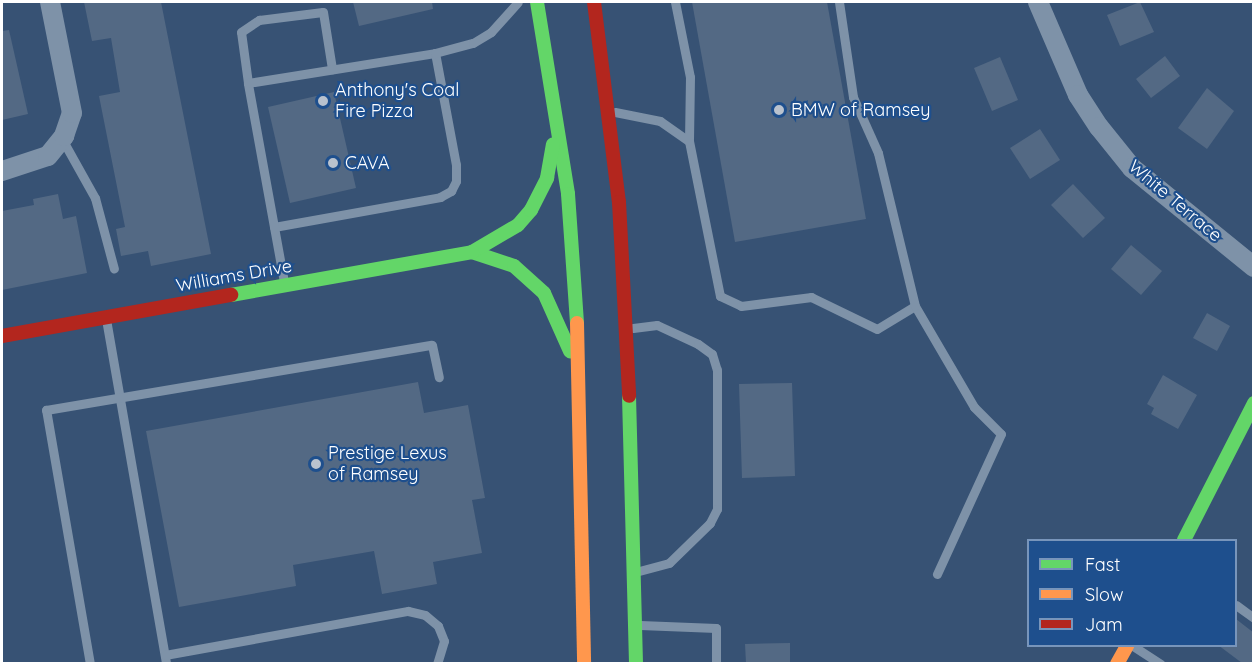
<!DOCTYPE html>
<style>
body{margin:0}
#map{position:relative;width:1255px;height:665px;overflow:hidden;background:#375274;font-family:Quicksand,sans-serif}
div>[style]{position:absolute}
.building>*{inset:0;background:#536984}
.lane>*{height:9px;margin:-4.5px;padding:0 4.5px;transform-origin:4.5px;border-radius:4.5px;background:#7e92a8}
.street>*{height:20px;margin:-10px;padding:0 10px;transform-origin:10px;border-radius:10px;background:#7e92a8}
.fast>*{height:14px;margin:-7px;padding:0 7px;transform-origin:7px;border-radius:7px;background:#63d668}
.slow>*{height:14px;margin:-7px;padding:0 7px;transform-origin:7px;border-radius:7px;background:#ff974d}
.jam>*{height:14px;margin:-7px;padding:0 7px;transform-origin:7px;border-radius:7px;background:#b3261e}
.dots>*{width:16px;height:16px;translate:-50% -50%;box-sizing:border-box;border:3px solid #1e4f8d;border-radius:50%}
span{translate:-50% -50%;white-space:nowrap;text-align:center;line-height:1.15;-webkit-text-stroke:4.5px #1e4f8d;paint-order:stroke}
.poi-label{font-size:18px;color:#fff}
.left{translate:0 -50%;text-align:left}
.street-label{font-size:18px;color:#fff}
.frame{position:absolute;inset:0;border:3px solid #fff;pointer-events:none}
.legend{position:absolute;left:1027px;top:539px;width:210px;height:108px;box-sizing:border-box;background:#1e4f8d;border:2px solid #7895bb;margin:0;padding:8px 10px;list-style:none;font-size:18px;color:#fff}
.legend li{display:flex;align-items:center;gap:12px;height:30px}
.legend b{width:30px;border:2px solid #7895bb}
</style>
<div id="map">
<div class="building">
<div style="clip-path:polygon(84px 2px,161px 2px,211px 254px,151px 266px,148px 251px,121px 256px,116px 229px,125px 227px,99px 96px,120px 92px,111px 38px,92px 41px)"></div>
<div style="clip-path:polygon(353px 2px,432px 2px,433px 9px,359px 26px)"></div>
<div style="clip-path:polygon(692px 2px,827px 2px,866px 219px,735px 242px)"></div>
<div style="clip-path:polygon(1140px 2px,1154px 32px,1120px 46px,1107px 15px)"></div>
<div style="clip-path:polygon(9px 30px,28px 114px,2px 120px,2px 31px)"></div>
<div style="clip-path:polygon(1165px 56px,1180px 76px,1151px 98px,1136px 79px)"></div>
<div style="clip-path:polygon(1000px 57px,1018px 100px,992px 111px,974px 68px)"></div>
<div style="clip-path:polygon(1207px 88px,1234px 111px,1207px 149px,1178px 128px)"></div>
<div style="clip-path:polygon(334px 92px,356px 188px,290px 203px,268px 107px)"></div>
<div style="clip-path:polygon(1040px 129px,1060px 160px,1030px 179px,1010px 148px)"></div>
<div style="clip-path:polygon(1073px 184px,1105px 218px,1083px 238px,1051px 205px)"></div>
<div style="clip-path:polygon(58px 194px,63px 219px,76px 216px,87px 273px,2px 290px,2px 211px,34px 205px,33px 199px)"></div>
<div style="clip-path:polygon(1131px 245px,1162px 271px,1141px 295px,1111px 269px)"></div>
<div style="clip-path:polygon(1207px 313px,1230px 326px,1217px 351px,1193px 338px)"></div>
<div style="clip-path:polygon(1163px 375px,1197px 395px,1178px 429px,1151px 414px,1154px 408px,1147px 404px)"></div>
<div style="clip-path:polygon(418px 382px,424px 413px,468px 405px,485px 498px,472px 500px,482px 553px,433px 562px,437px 584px,382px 594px,374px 551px,293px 565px,296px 586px,179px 607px,146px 431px)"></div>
<div style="clip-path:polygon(792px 383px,795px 476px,742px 478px,739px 384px)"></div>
<div style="clip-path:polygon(1236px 619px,1254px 633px,1254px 663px,1242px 663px,1218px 645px,1236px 645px)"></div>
<div style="clip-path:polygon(790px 643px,790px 663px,746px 663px,745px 644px)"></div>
</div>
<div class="lane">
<div style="left:675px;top:2px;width:76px;rotate:78.7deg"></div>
<div style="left:690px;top:77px;width:64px;rotate:90.9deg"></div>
<div style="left:689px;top:141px;width:158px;rotate:78.7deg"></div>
<div style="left:720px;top:296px;width:23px;rotate:25deg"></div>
<div style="left:741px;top:306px;width:71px;rotate:-7.3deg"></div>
<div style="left:811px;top:297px;width:73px;rotate:25.9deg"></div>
<div style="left:877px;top:329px;width:44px;rotate:-31.2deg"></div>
<div style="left:915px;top:306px;width:117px;rotate:59.7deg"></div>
<div style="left:974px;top:407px;width:38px;rotate:45deg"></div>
<div style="left:1001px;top:434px;width:154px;rotate:114.6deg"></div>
<div style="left:839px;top:2px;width:96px;rotate:81.6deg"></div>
<div style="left:853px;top:97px;width:61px;rotate:65.9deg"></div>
<div style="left:878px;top:153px;width:157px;rotate:76.4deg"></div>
<div style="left:248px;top:83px;width:51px;rotate:-97.8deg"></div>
<div style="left:241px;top:32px;width:22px;rotate:-34deg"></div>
<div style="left:259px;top:20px;width:64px;rotate:-7.1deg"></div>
<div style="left:323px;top:12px;width:58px;rotate:81deg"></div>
<div style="left:615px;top:112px;width:46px;rotate:11.3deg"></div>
<div style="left:660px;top:121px;width:35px;rotate:35deg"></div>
<div style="left:62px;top:139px;width:68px;rotate:60.8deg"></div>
<div style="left:95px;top:198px;width:73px;rotate:75deg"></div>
<div style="left:274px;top:227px;width:169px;rotate:-10.2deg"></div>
<div style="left:440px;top:197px;width:13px;rotate:-29deg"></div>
<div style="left:451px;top:191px;width:11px;rotate:-63deg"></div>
<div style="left:456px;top:181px;width:16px;rotate:-90deg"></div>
<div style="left:456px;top:165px;width:114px;rotate:-100.6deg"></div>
<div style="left:284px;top:282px;width:202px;rotate:-100.3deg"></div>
<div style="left:248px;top:83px;width:189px;rotate:-9.1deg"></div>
<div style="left:435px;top:53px;width:39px;rotate:-15deg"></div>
<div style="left:473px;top:43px;width:21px;rotate:-31deg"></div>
<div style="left:491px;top:32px;width:40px;rotate:-48deg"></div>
<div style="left:106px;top:319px;width:350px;rotate:80.1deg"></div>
<div style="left:633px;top:328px;width:24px;rotate:-7deg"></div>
<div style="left:657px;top:325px;width:45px;rotate:24.9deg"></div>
<div style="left:698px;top:344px;width:17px;rotate:36deg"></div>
<div style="left:712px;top:354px;width:17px;rotate:73deg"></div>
<div style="left:717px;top:370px;width:139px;rotate:90deg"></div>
<div style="left:717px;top:509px;width:16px;rotate:117deg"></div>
<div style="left:710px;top:523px;width:57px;rotate:135.7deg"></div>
<div style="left:669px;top:563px;width:30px;rotate:165deg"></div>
<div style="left:1236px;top:605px;width:22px;rotate:36deg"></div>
<div style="left:640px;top:625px;width:76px;rotate:2.3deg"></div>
<div style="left:716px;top:628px;width:36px;rotate:90deg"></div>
<div style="left:1133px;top:646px;width:33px;rotate:33deg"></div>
<div style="left:165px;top:655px;width:247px;rotate:-10.3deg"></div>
<div style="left:408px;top:611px;width:17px;rotate:13deg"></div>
<div style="left:425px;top:615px;width:17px;rotate:40deg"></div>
<div style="left:438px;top:626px;width:16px;rotate:68deg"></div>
<div style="left:444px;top:641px;width:24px;rotate:107deg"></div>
<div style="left:90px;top:664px;width:258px;rotate:-99.8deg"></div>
<div style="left:46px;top:410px;width:391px;rotate:-9.6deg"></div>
<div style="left:432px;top:345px;width:33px;rotate:78deg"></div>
</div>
<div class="street">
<div style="left:1038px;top:2px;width:101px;rotate:66.7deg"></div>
<div style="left:1078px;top:95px;width:38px;rotate:57deg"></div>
<div style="left:1099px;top:127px;width:53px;rotate:51.2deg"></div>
<div style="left:1132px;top:168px;width:157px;rotate:39.1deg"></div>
<div style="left:2px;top:171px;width:48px;rotate:-18.1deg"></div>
<div style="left:48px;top:156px;width:26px;rotate:-51deg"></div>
<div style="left:64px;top:136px;width:24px;rotate:-71deg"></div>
<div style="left:72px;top:113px;width:113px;rotate:-101.2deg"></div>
</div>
<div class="fast">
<div style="left:537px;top:2px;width:194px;rotate:80.8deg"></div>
<div style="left:568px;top:194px;width:129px;rotate:86deg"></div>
<div style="left:472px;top:252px;width:44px;rotate:18.4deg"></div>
<div style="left:514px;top:266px;width:40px;rotate:42deg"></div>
<div style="left:544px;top:293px;width:64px;rotate:65.9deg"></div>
<div style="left:472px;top:252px;width:53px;rotate:-30.4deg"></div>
<div style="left:518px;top:225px;width:20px;rotate:-49deg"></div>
<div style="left:531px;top:210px;width:36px;rotate:-63deg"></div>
<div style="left:547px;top:178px;width:34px;rotate:-80deg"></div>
<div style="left:231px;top:295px;width:245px;rotate:-10.1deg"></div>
<div style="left:629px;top:396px;width:268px;rotate:88.5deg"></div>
<div style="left:1184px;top:540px;width:154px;rotate:-62.9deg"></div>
</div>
<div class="slow">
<div style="left:577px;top:323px;width:341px;rotate:88.8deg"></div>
<div style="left:1117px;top:664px;width:21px;rotate:-61deg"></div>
</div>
<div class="jam">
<div style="left:594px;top:2px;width:202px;rotate:82.9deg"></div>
<div style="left:619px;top:202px;width:194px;rotate:87deg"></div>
<div style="left:2px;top:336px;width:233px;rotate:-10.2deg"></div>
</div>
<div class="dots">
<div style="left:323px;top:101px;background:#b9c2ce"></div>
<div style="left:779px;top:110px;background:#b9c2ce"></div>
<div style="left:333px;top:163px;background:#b9c2ce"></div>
<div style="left:316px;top:464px;background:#b9c2ce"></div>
</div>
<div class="poi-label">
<span class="left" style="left:335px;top:101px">Anthony's Coal<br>Fire Pizza</span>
<span class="left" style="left:791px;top:110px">BMW of Ramsey</span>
<span class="left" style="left:345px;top:163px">CAVA</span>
<span class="left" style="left:328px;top:464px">Prestige Lexus<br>of Ramsey</span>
</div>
<div class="street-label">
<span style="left:1175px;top:201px;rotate:40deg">White Terrace</span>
<span style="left:234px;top:276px;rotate:-10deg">Williams Drive</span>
</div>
<div class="frame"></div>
<ul class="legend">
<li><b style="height:8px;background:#63d668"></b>Fast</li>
<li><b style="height:8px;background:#ff974d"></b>Slow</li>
<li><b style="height:8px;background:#b3261e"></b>Jam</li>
</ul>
</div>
